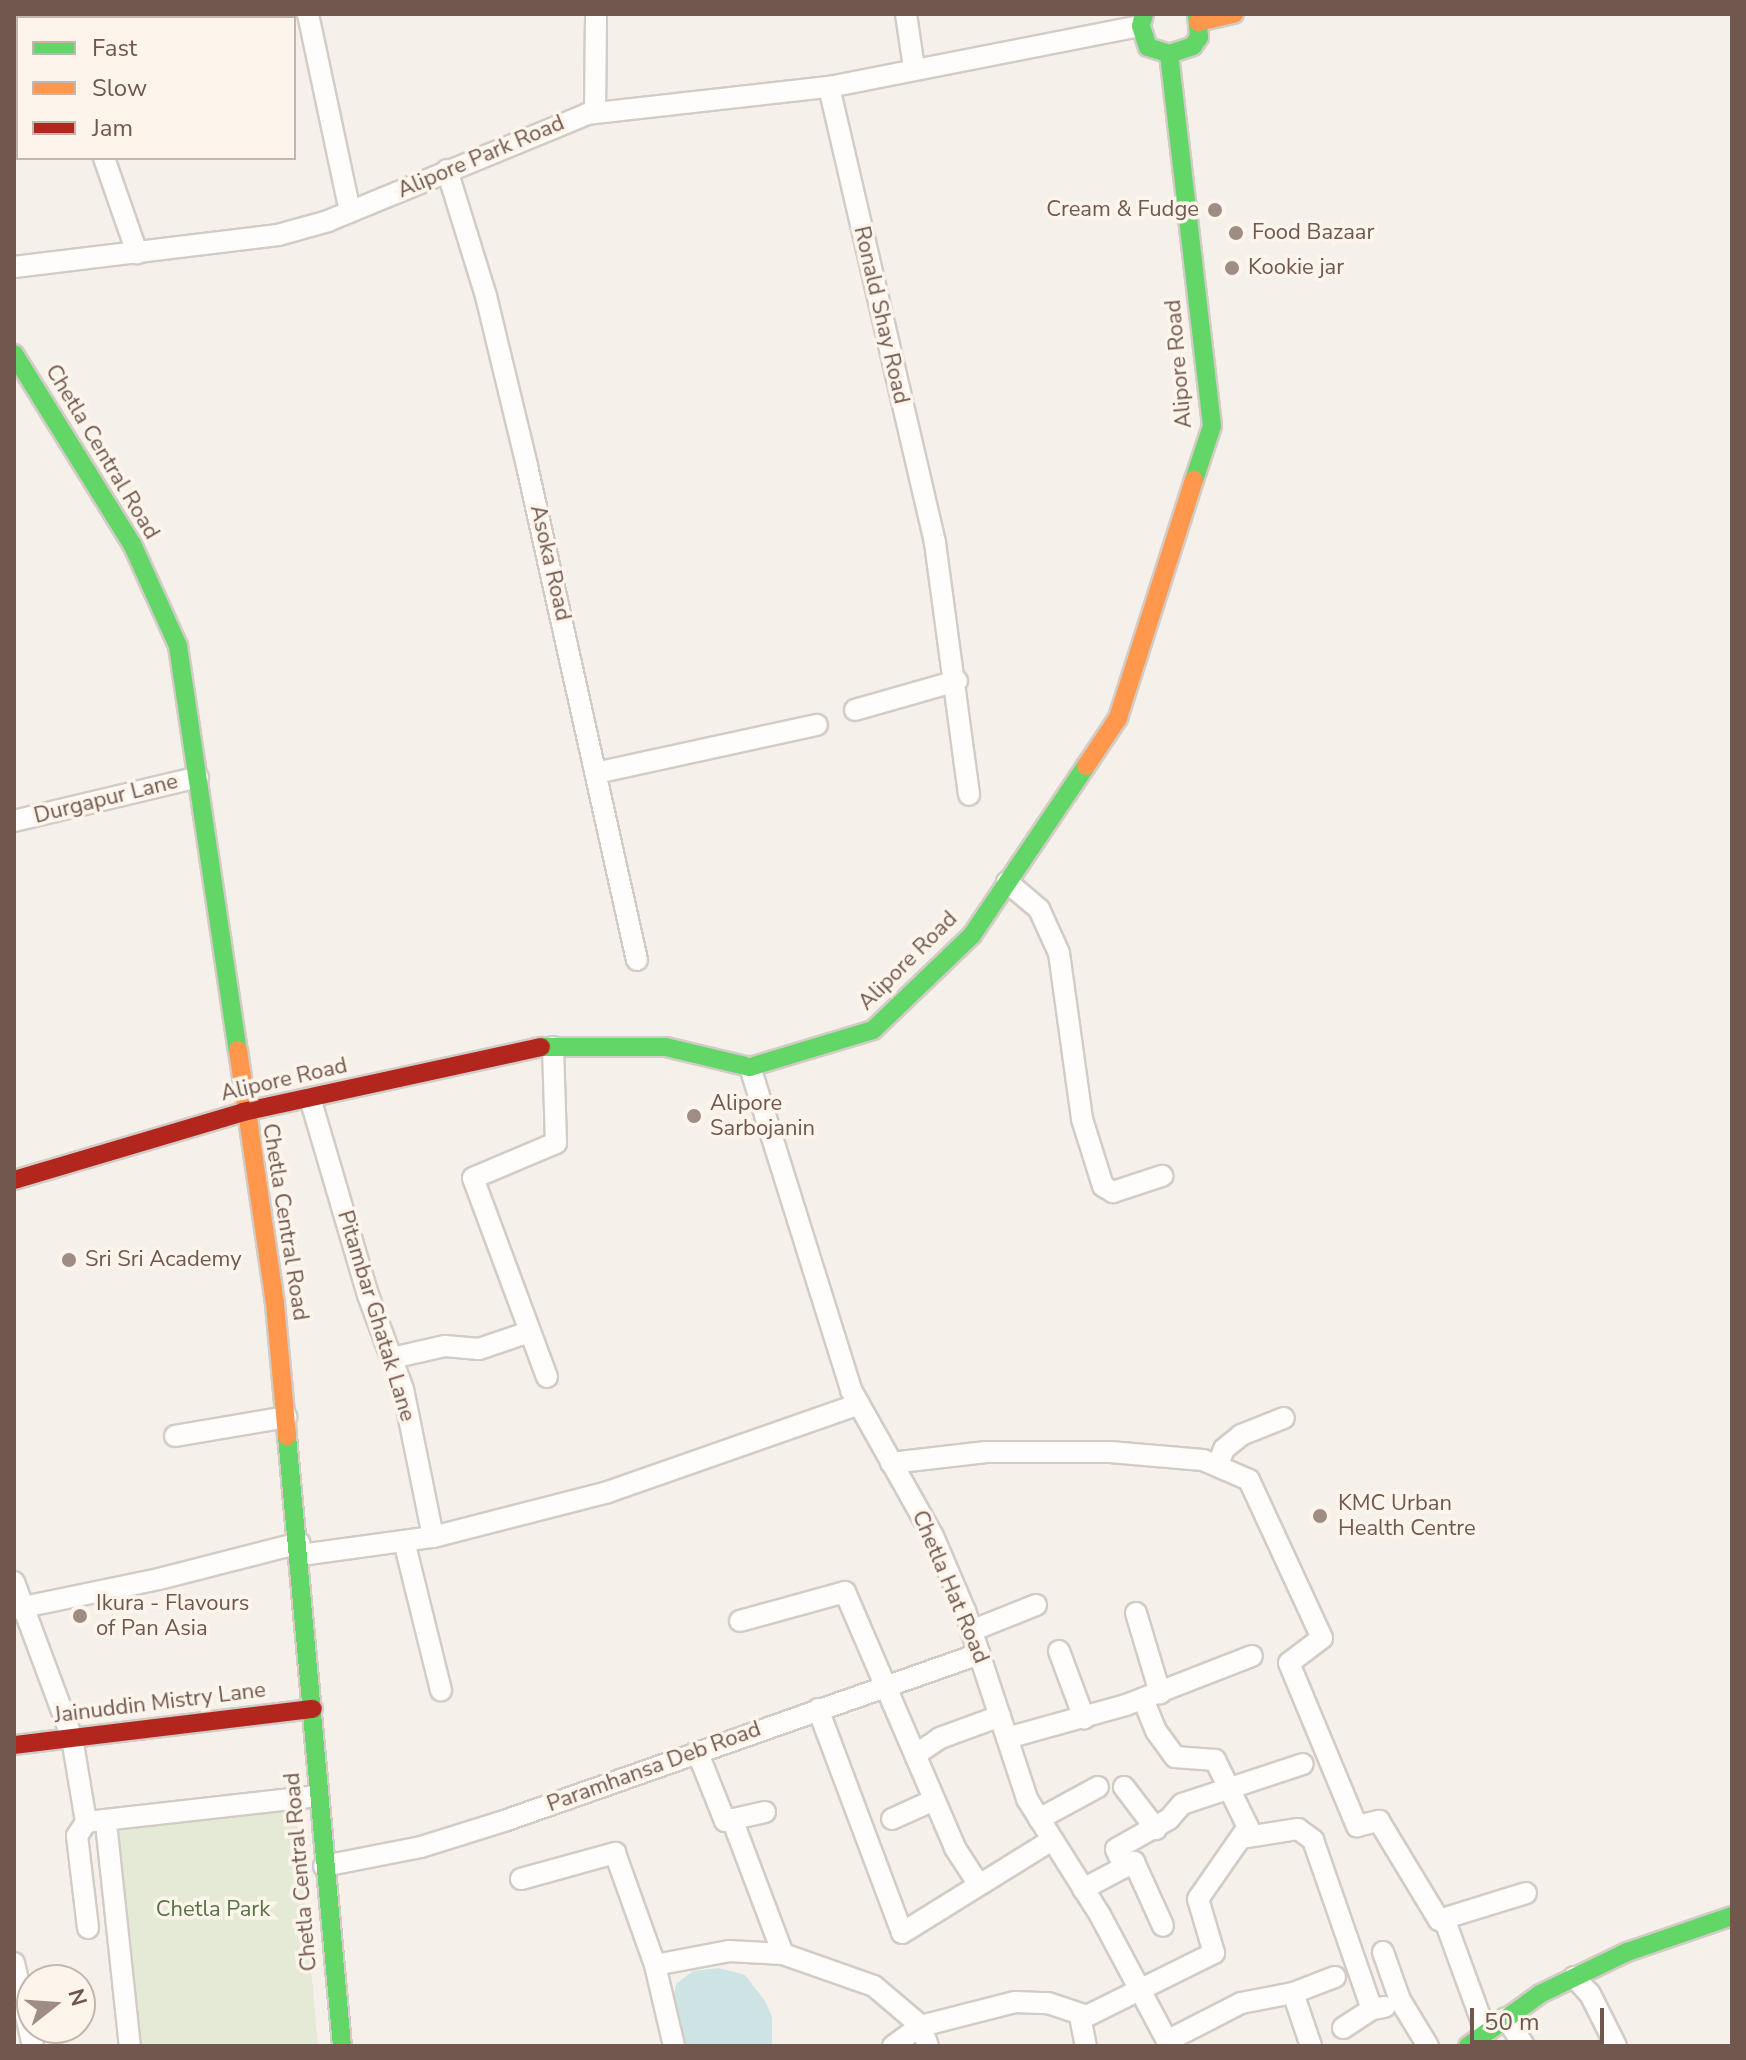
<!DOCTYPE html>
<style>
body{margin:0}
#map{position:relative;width:1746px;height:2060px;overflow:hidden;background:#f6f0ea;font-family:"Nunito Sans",sans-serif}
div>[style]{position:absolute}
.green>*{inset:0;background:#e4ead6}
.water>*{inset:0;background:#cee3e4}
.roads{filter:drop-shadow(2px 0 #d3ccc6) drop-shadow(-2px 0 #d3ccc6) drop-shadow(0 2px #d3ccc6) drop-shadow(0 -2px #d3ccc6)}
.street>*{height:20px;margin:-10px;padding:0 10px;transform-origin:10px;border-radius:10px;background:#fefdfc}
.fast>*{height:18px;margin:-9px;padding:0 9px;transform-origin:9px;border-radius:9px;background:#63d668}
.slow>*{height:18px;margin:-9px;padding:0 9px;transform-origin:9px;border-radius:9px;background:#ff974d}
.jam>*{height:18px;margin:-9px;padding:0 9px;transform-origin:9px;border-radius:9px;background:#b3261e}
.dots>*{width:22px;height:22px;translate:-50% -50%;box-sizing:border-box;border:4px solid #fdf5ec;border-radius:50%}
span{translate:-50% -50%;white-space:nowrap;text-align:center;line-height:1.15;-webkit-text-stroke:7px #fdf5ec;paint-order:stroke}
.street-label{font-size:22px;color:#70584e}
.poi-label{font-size:22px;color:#70584e}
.right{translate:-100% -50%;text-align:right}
.left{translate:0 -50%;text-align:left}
.park-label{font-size:22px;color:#577447}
.frame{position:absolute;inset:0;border:16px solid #70584e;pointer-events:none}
.legend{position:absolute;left:16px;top:16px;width:280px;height:144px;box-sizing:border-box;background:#fdf5ec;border:2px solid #c5b6ad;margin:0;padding:10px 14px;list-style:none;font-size:24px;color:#70584e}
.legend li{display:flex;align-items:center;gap:16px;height:40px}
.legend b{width:40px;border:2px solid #c5b6ad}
.north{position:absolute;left:16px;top:1964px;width:80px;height:80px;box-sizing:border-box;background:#fdf5ec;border:2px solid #c5b6ad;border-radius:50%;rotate:73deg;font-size:22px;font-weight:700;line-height:32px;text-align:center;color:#70584e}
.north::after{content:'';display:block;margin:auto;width:28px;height:36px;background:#9f8d85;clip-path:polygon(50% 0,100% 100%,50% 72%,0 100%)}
.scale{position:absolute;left:1470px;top:2008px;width:134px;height:36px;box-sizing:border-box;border:4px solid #70584e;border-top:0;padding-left:10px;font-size:24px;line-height:28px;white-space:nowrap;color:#70584e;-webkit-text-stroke:6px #fdf5ec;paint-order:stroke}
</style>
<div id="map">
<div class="green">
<div style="clip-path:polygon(296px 1799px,318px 2046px,135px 2046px,109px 1828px)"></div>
</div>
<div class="water">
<div style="clip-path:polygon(719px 1968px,745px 1975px,765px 2001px,772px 2017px,772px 2046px,676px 2046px,670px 2017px,676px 1984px,693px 1971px)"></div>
</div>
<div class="roads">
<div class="street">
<div style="left:308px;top:14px;width:202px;rotate:78deg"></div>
<div style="left:906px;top:14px;width:55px;rotate:81.6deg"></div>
<div style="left:829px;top:87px;width:468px;rotate:76.9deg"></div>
<div style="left:935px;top:543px;width:254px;rotate:82.3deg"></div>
<div style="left:595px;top:113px;width:99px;rotate:-89.4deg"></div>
<div style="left:104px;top:158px;width:101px;rotate:70.8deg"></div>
<div style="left:447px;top:170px;width:132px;rotate:72.8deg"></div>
<div style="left:486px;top:296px;width:175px;rotate:76.4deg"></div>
<div style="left:527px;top:466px;width:506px;rotate:77.45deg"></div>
<div style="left:14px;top:267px;width:266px;rotate:-6.9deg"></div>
<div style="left:278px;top:235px;width:52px;rotate:-15.6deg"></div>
<div style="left:328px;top:221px;width:280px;rotate:-22.4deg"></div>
<div style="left:587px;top:114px;width:244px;rotate:-6.4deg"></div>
<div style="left:829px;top:87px;width:318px;rotate:-11.1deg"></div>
<div style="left:855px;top:710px;width:106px;rotate:-15.9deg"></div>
<div style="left:596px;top:773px;width:226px;rotate:-12.3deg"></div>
<div style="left:14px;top:821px;width:189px;rotate:-13.4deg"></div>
<div style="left:1007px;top:882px;width:42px;rotate:40.2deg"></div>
<div style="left:1039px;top:909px;width:48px;rotate:65.6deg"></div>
<div style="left:1059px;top:953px;width:168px;rotate:82.1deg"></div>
<div style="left:1082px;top:1119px;width:70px;rotate:72.6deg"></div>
<div style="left:1103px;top:1186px;width:12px;rotate:31deg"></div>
<div style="left:1113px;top:1192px;width:52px;rotate:-18.1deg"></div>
<div style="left:750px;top:1067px;width:338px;rotate:72.6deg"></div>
<div style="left:851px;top:1390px;width:167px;rotate:60.7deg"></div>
<div style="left:933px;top:1536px;width:82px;rotate:66.9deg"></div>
<div style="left:965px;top:1611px;width:198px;rotate:71.7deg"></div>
<div style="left:1027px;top:1799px;width:137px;rotate:57.8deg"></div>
<div style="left:1100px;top:1915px;width:149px;rotate:61.9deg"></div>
<div style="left:310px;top:1098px;width:205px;rotate:73.6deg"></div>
<div style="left:368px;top:1295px;width:100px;rotate:69.6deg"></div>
<div style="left:403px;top:1389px;width:151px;rotate:78.5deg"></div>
<div style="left:392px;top:1358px;width:54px;rotate:-12.8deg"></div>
<div style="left:445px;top:1346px;width:34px;rotate:5deg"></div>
<div style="left:479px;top:1349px;width:53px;rotate:-18.8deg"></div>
<div style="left:547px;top:1377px;width:212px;rotate:-110.4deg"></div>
<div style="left:473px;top:1178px;width:90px;rotate:-22.9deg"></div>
<div style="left:556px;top:1143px;width:96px;rotate:-91.8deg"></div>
<div style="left:175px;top:1436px;width:113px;rotate:-9.7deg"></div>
<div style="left:891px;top:1463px;width:96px;rotate:-6.6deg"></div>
<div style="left:986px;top:1452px;width:124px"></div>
<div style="left:1110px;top:1452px;width:93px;rotate:4.9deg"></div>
<div style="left:1203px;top:1460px;width:50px;rotate:23.5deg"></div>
<div style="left:1249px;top:1480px;width:174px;rotate:65.2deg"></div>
<div style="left:1322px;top:1638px;width:41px;rotate:142.9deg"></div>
<div style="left:1289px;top:1663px;width:177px;rotate:67.4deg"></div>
<div style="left:1357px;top:1826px;width:23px;rotate:-13deg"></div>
<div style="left:1379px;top:1821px;width:116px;rotate:58.8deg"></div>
<div style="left:1439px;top:1920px;width:91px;rotate:-17.2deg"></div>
<div style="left:1218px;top:1464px;width:16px;rotate:-68deg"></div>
<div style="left:1224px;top:1449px;width:22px;rotate:-39deg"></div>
<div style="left:1241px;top:1435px;width:46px;rotate:-21.6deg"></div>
<div style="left:404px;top:1541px;width:154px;rotate:76.1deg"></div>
<div style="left:301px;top:1555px;width:133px;rotate:-7.8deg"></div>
<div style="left:433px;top:1537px;width:181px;rotate:-14.4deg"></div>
<div style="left:608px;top:1492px;width:266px;rotate:-19.3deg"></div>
<div style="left:14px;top:1582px;width:166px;rotate:69.6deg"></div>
<div style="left:72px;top:1738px;width:85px;rotate:80.5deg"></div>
<div style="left:14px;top:1609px;width:148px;rotate:-11.7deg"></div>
<div style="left:159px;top:1579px;width:145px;rotate:-14.4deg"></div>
<div style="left:1136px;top:1613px;width:84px;rotate:73.3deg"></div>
<div style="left:740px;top:1621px;width:109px;rotate:-15.4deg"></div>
<div style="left:845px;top:1592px;width:279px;rotate:66.7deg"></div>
<div style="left:955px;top:1848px;width:44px;rotate:57deg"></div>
<div style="left:971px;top:1631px;width:70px;rotate:-21.8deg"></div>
<div style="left:1059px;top:1651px;width:72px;rotate:69.5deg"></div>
<div style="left:818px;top:1709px;width:239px;rotate:69.4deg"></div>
<div style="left:902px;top:1933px;width:176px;rotate:-31.8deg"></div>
<div style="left:1007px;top:1738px;width:123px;rotate:-15.5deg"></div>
<div style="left:1126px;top:1705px;width:135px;rotate:-21.3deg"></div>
<div style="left:697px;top:1751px;width:75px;rotate:68.2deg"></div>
<div style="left:725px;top:1821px;width:41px;rotate:-12.7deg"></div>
<div style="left:915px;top:1755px;width:30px;rotate:-34deg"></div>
<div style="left:940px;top:1738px;width:64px;rotate:-20.1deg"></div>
<div style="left:1124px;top:1787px;width:53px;rotate:52.7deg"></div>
<div style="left:732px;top:1819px;width:144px;rotate:69.3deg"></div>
<div style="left:892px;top:1819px;width:46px;rotate:-24.3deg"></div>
<div style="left:1039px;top:1819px;width:67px;rotate:-28.5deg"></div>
<div style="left:106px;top:1823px;width:224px;rotate:83.9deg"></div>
<div style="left:1241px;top:1838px;width:58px;rotate:-9deg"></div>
<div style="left:1298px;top:1829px;width:19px;rotate:36deg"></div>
<div style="left:1313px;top:1840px;width:179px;rotate:70.8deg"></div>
<div style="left:1123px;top:1865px;width:17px;rotate:-114deg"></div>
<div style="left:1116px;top:1849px;width:61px;rotate:-29.5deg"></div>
<div style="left:1169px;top:1819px;width:20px;rotate:-49deg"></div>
<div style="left:1182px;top:1804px;width:127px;rotate:-18.3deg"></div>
<div style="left:324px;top:1866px;width:99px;rotate:-11.1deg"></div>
<div style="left:421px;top:1847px;width:87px;rotate:-17.4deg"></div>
<div style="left:504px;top:1821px;width:504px;rotate:-19.37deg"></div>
<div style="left:521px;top:1879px;width:98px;rotate:-15.5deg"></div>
<div style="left:615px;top:1853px;width:119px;rotate:70.3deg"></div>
<div style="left:655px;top:1965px;width:75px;rotate:-10.7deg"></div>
<div style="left:729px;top:1951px;width:54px;rotate:3.2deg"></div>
<div style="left:783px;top:1954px;width:96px;rotate:19.4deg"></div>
<div style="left:874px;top:1986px;width:62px;rotate:40.4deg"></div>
<div style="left:921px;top:2026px;width:21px;rotate:71deg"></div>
<div style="left:1083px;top:1889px;width:58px;rotate:-27.9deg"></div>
<div style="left:1134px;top:1862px;width:70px;rotate:65.6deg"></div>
<div style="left:1445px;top:1921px;width:119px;rotate:69.9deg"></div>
<div style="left:88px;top:1928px;width:93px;rotate:-96.8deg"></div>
<div style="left:77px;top:1836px;width:17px;rotate:-57deg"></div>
<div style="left:86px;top:1822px;width:232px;rotate:-6.4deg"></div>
<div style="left:1383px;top:1952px;width:51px;rotate:70.5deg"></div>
<div style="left:1400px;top:2000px;width:54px;rotate:58.7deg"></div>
<div style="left:14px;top:1963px;width:85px;rotate:77.1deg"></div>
<div style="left:655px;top:1965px;width:83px;rotate:76.8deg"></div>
<div style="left:1574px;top:1977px;width:23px;rotate:47deg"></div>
<div style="left:1590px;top:1994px;width:58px;rotate:63.4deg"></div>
<div style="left:1293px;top:1993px;width:56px;rotate:71.2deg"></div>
<div style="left:1080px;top:2016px;width:31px;rotate:79deg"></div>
<div style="left:1506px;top:2018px;width:33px;rotate:57deg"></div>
<div style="left:1343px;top:2028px;width:35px;rotate:-33deg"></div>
<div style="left:1372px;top:2009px;width:13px;rotate:-9deg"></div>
<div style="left:1167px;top:2041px;width:83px;rotate:-27.2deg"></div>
<div style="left:1241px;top:2003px;width:53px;rotate:-10.9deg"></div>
<div style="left:1293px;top:1993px;width:45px;rotate:-20.9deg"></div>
<div style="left:893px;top:2046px;width:34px;rotate:-36deg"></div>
<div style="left:921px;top:2026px;width:97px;rotate:-14.3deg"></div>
<div style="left:1015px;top:2002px;width:33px;rotate:2deg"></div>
<div style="left:1048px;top:2003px;width:41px;rotate:18.4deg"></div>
<div style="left:1087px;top:2016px;width:142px;rotate:-26.4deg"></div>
<div style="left:1214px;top:1953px;width:56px;rotate:-106.5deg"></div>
<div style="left:1198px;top:1899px;width:88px;rotate:-55.2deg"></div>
<div style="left:1248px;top:1827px;width:75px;rotate:-116.2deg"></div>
<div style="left:1215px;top:1760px;width:40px;rotate:-175.7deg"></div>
<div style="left:1175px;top:1757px;width:32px;rotate:-126deg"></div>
<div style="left:1156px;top:1731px;width:35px;rotate:-112deg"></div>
</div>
<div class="fast">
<div style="left:1144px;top:14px;width:12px;rotate:104deg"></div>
<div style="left:1141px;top:26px;width:22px;rotate:72deg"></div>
<div style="left:1148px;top:47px;width:22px;rotate:18deg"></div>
<div style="left:1169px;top:54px;width:25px;rotate:-18deg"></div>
<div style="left:1193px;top:46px;width:11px;rotate:-56deg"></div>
<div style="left:1199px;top:37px;width:23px;rotate:-95deg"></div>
<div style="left:1169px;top:54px;width:374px;rotate:83.4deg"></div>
<div style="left:1212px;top:426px;width:57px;rotate:108.4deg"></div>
<div style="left:14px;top:354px;width:224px;rotate:58.2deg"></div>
<div style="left:132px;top:544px;width:112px;rotate:65.7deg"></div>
<div style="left:178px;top:646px;width:408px;rotate:81.6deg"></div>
<div style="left:541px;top:1047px;width:125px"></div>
<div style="left:666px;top:1047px;width:86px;rotate:13.4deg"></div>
<div style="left:750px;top:1067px;width:128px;rotate:-16.7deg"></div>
<div style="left:873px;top:1030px;width:137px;rotate:-43.8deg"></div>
<div style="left:972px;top:935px;width:204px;rotate:-56deg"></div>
<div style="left:287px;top:1436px;width:612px;rotate:84.85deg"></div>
<div style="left:1468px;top:2046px;width:89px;rotate:-35.8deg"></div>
<div style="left:1540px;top:1994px;width:97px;rotate:-25.8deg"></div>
<div style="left:1627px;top:1952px;width:111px;rotate:-18.9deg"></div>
</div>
<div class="slow">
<div style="left:1198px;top:22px;width:37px;rotate:-13deg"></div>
<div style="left:1086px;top:766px;width:58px;rotate:-56.3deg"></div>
<div style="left:1118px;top:718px;width:250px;rotate:-72.3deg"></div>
<div style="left:238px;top:1050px;width:257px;rotate:81.7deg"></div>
<div style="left:275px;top:1304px;width:133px;rotate:84.8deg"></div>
</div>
<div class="jam">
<div style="left:14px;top:1180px;width:239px;rotate:-16.5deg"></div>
<div style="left:243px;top:1112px;width:305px;rotate:-12.3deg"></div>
<div style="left:14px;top:1745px;width:301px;rotate:-6.9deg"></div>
</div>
</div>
<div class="dots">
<div style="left:1215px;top:210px;background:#9f8d85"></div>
<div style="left:1236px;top:233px;background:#9f8d85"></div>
<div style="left:1232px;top:268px;background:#9f8d85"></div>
<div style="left:694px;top:1116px;background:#9f8d85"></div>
<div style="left:69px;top:1260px;background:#9f8d85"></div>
<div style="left:1320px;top:1516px;background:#9f8d85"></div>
<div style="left:80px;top:1616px;background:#9f8d85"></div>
</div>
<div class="street-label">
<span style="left:481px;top:157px;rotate:-23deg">Alipore Park Road</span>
<span style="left:881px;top:315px;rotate:77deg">Ronald Shay Road</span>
<span style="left:1179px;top:364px;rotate:-95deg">Alipore Road</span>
<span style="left:102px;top:452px;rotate:59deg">Chetla Central Road</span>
<span style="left:550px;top:563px;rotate:77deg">Asoka Road</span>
<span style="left:106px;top:799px;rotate:-14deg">Durgapur Lane</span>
<span style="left:908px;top:961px;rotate:-45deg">Alipore Road</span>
<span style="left:284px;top:1080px;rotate:-13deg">Alipore Road</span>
<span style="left:285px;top:1222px;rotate:81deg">Chetla Central Road</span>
<span style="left:376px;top:1316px;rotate:73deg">Pitambar Ghatak Lane</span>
<span style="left:950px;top:1587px;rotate:67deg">Chetla Hat Road</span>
<span style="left:160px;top:1703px;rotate:-7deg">Jainuddin Mistry Lane</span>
<span style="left:654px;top:1767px;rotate:-20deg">Paramhansa Deb Road</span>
<span style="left:301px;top:1872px;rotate:-95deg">Chetla Central Road</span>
</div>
<div class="poi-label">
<span class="right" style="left:1199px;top:210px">Cream &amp; Fudge</span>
<span class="left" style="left:1252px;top:233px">Food Bazaar</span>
<span class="left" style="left:1248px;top:268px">Kookie jar</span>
<span class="left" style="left:710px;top:1116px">Alipore<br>Sarbojanin</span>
<span class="left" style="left:85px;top:1260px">Sri Sri Academy</span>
<span class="left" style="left:1338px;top:1516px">KMC Urban<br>Health Centre</span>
<span class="left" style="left:96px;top:1616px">Ikura - Flavours<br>of Pan Asia</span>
</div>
<div class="park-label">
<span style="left:213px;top:1910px">Chetla Park</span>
</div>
<div class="frame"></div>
<ul class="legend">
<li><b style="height:10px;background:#63d668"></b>Fast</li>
<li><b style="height:10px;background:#ff974d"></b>Slow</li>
<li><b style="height:10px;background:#b3261e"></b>Jam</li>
</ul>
<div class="north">N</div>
<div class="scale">50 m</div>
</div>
